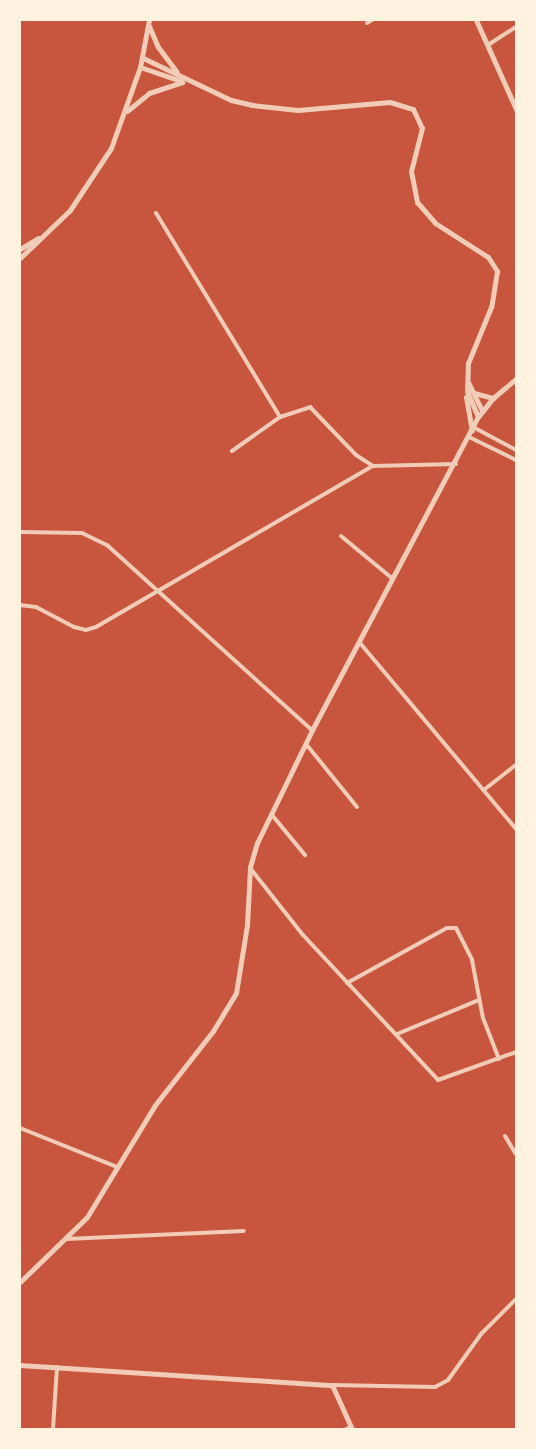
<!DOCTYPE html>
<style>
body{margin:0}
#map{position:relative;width:536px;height:1449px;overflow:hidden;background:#c8553d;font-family:"Sofia Sans Condensed",sans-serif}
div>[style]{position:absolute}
.minor>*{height:4px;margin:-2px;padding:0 2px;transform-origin:2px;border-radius:2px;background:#f1ccb7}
.tertiary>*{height:5px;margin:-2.5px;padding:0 2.5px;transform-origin:2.5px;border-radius:2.5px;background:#f1ccb7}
span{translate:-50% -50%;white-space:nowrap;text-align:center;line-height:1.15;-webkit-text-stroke:4.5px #fff3e0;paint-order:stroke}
.frame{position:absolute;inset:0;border:21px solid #fff3e0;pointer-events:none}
</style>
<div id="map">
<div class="minor">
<div style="left:367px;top:23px;width:6px;rotate:-31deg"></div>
<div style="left:488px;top:45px;width:33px;rotate:-33deg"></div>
<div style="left:156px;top:213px;width:239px;rotate:58.7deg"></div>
<div style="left:473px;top:427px;width:49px;rotate:28.1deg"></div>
<div style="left:469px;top:437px;width:52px;rotate:26.1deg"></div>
<div style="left:232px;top:451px;width:59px;rotate:-35.3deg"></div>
<div style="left:280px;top:417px;width:32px;rotate:-18deg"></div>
<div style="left:310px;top:407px;width:66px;rotate:46.2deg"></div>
<div style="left:356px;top:455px;width:20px;rotate:33deg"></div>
<div style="left:20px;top:532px;width:62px;rotate:0.9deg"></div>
<div style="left:82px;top:533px;width:28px;rotate:26deg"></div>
<div style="left:107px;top:545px;width:276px;rotate:42.1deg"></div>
<div style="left:341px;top:536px;width:67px;rotate:39.6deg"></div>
<div style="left:20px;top:605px;width:16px;rotate:7deg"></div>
<div style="left:36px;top:607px;width:43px;rotate:27.8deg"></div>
<div style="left:74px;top:627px;width:12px;rotate:14deg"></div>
<div style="left:86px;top:630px;width:10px;rotate:-17deg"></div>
<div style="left:96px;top:627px;width:320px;rotate:-30.2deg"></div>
<div style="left:373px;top:466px;width:83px;rotate:-1.4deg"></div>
<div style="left:360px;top:643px;width:243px;rotate:50deg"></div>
<div style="left:306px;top:744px;width:81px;rotate:51deg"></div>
<div style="left:485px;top:789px;width:39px;rotate:-38deg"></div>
<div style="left:272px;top:815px;width:52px;rotate:50.5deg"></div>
<div style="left:250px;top:868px;width:85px;rotate:51.7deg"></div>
<div style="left:303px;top:935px;width:198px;rotate:47deg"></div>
<div style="left:438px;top:1080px;width:83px;rotate:-19.7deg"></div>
<div style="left:347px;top:983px;width:114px;rotate:-28.8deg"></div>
<div style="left:447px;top:928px;width:9px"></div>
<div style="left:456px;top:928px;width:36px;rotate:63deg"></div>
<div style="left:472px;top:960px;width:59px;rotate:79.3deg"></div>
<div style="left:483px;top:1018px;width:44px;rotate:68.7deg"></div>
<div style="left:397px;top:1034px;width:89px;rotate:-22.5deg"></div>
<div style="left:20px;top:1128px;width:105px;rotate:21.9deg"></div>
<div style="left:505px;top:1136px;width:21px;rotate:59deg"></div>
<div style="left:66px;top:1239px;width:178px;rotate:-2.6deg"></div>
<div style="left:332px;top:1385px;width:103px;rotate:1.1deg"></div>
<div style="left:435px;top:1387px;width:15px;rotate:-28deg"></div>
<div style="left:448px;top:1380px;width:57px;rotate:-54.3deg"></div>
<div style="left:481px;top:1334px;width:49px;rotate:-45deg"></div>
<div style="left:53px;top:1429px;width:62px;rotate:-86.3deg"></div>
<div style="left:346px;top:1429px;width:5px;rotate:-22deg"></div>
</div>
<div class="tertiary">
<div style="left:476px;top:20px;width:98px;rotate:65.8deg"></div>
<div style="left:149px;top:26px;width:23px;rotate:67deg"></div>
<div style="left:158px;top:47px;width:31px;rotate:53deg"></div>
<div style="left:143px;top:58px;width:98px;rotate:25.5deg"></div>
<div style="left:231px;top:100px;width:22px;rotate:13deg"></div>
<div style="left:252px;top:105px;width:46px;rotate:6.2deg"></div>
<div style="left:298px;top:110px;width:92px;rotate:-5deg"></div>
<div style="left:390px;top:102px;width:24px;rotate:17deg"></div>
<div style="left:413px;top:109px;width:21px;rotate:65deg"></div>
<div style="left:422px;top:128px;width:44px;rotate:104.3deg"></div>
<div style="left:411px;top:171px;width:32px;rotate:79deg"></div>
<div style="left:417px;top:202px;width:28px;rotate:49deg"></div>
<div style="left:435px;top:223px;width:63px;rotate:32.7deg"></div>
<div style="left:488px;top:257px;width:17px;rotate:57deg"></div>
<div style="left:497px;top:271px;width:36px;rotate:99deg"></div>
<div style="left:491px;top:307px;width:61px;rotate:112.3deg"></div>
<div style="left:468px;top:363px;width:28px;rotate:92deg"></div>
<div style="left:467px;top:391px;width:28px;rotate:67deg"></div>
<div style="left:140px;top:67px;width:43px;rotate:18.9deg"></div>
<div style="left:127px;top:111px;width:28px;rotate:-39deg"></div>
<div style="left:149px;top:93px;width:35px;rotate:-18deg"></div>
<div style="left:20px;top:249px;width:21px;rotate:-31deg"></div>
<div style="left:20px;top:258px;width:69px;rotate:-43.8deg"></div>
<div style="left:70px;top:210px;width:74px;rotate:-56.5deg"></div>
<div style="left:111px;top:148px;width:86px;rotate:-70.3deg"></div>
<div style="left:140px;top:67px;width:48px;rotate:-79.2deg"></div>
<div style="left:468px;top:382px;width:32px;rotate:64deg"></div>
<div style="left:474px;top:393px;width:20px;rotate:15deg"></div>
<div style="left:466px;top:397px;width:34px;rotate:80deg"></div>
<div style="left:20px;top:1282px;width:93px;rotate:-44.1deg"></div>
<div style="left:87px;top:1217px;width:131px;rotate:-58.7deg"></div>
<div style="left:155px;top:1105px;width:94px;rotate:-51.9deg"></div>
<div style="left:213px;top:1031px;width:44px;rotate:-58.8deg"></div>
<div style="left:236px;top:993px;width:69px;rotate:-80.8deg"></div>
<div style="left:247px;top:925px;width:58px;rotate:-87deg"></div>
<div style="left:250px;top:867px;width:25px;rotate:-74deg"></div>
<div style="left:257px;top:843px;width:126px;rotate:-64deg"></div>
<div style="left:312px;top:730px;width:354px;rotate:-62.1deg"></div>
<div style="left:478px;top:417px;width:24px;rotate:-52deg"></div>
<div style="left:493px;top:398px;width:30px;rotate:-40deg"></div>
<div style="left:20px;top:1365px;width:313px;rotate:3.7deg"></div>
<div style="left:332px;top:1385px;width:48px;rotate:65.6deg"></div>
</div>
<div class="frame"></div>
</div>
